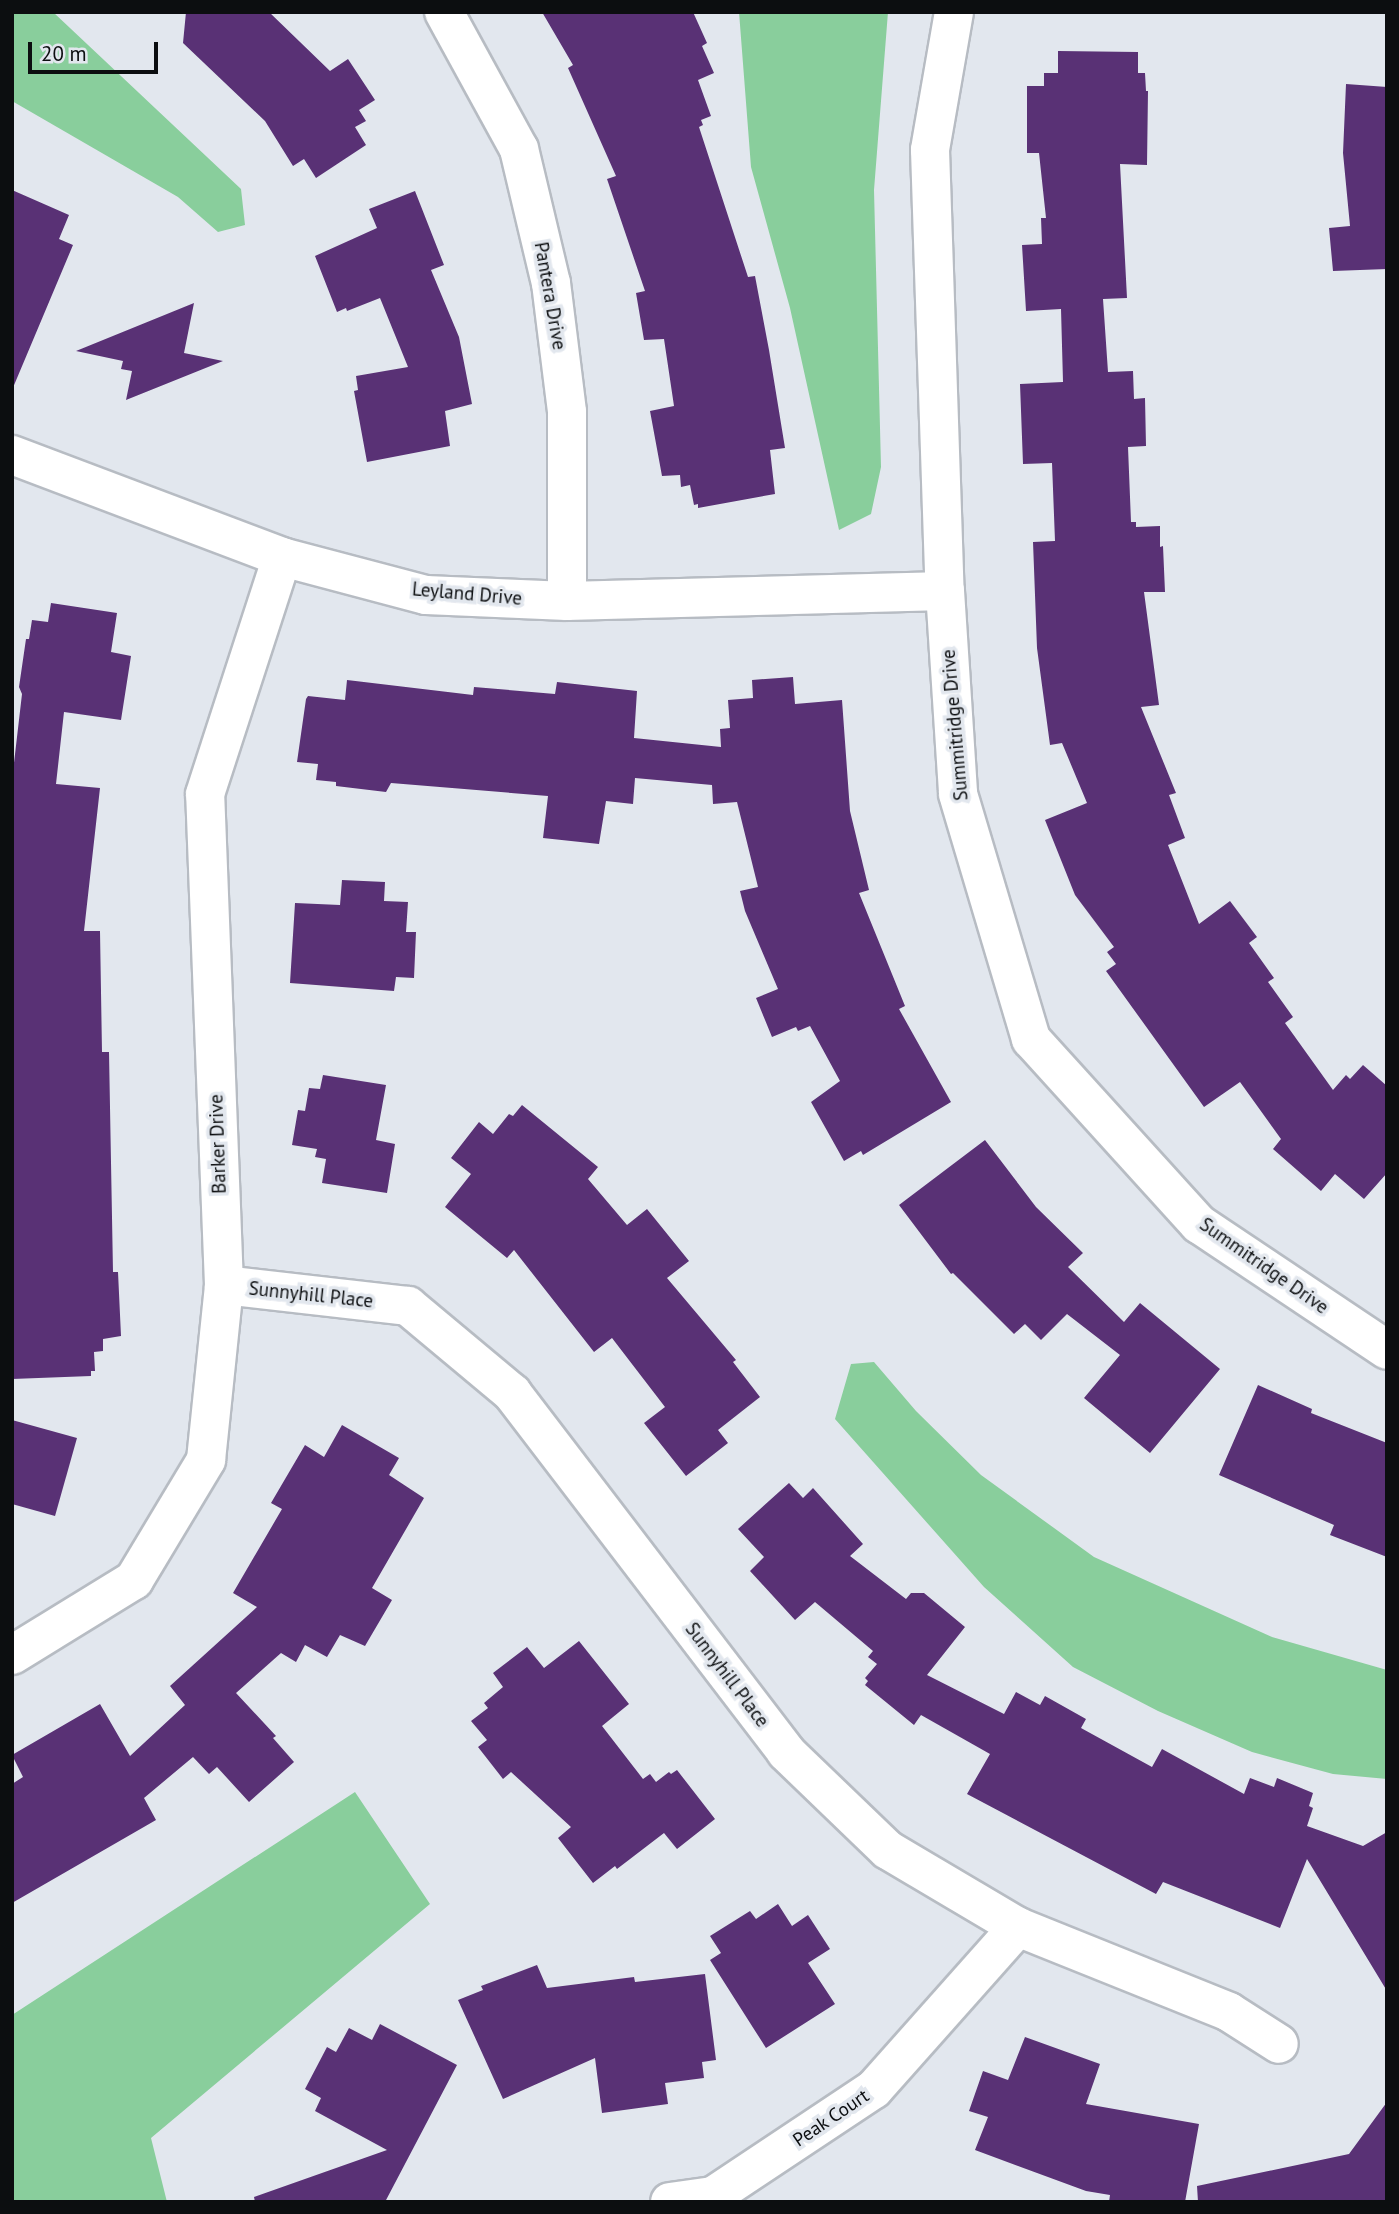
<!DOCTYPE html>
<style>
body{margin:0}
#map{position:relative;width:1399px;height:2214px;overflow:hidden;background:#e2e7ee;font-family:"PT Sans",sans-serif}
div>[style]{position:absolute}
.green>*{inset:0;background:#89ce9c}
.building>*{inset:0;background:#593175}
.roads{filter:drop-shadow(2px 0 #b7bcc3) drop-shadow(-2px 0 #b7bcc3) drop-shadow(0 2px #b7bcc3) drop-shadow(0 -2px #b7bcc3)}
.minor>*{height:38px;margin:-19px;padding:0 19px;transform-origin:19px;border-radius:19px;background:#fff}
span{translate:-50% -50%;white-space:nowrap;text-align:center;line-height:1.15;-webkit-text-stroke:7px #e2e7ee;paint-order:stroke}
.street-label{font-size:19px;color:#0c0e10}
.frame{position:absolute;inset:0;border:14px solid #0c0e10;pointer-events:none}
.scale{position:absolute;left:28px;top:42px;width:130px;height:32px;box-sizing:border-box;border:4px solid #0c0e10;border-top:0;padding-left:9px;font-size:21px;line-height:24px;white-space:nowrap;color:#0c0e10;-webkit-text-stroke:5px #e2e7ee;paint-order:stroke}
</style>
<div id="map">
<div class="green">
<div style="clip-path:polygon(12px 12px,53px 12px,241px 189px,245px 225px,218px 232px,178px 197px,12px 101px)"></div>
<div style="clip-path:polygon(739px 12px,888px 12px,874px 190px,881px 467px,871px 514px,839px 530px,790px 308px,751px 167px)"></div>
<div style="clip-path:polygon(874px 1362px,916px 1411px,981px 1475px,1094px 1557px,1272px 1637px,1387px 1670px,1387px 1779px,1333px 1774px,1252px 1752px,1158px 1711px,1073px 1667px,984px 1587px,835px 1419px,851px 1364px)"></div>
<div style="clip-path:polygon(355px 1792px,430px 1904px,151px 2138px,167px 2202px,12px 2202px,12px 2015px)"></div>
</div>
<div class="building">
<div style="clip-path:polygon(186px 12px,269px 12px,330px 71px,348px 59px,375px 100px,359px 110px,366px 121px,355px 127px,366px 145px,316px 178px,304px 159px,293px 166px,265px 121px,183px 43px)"></div>
<div style="clip-path:polygon(542px 12px,693px 12px,707px 43px,702px 46px,714px 73px,698px 80px,711px 116px,701px 120px,703px 125px,699px 127px,748px 277px,755px 276px,769px 350px,785px 448px,770px 450px,775px 494px,698px 508px,698px 504px,694px 505px,690px 485px,681px 487px,680px 475px,662px 476px,650px 411px,674px 406px,664px 339px,644px 340px,636px 293px,645px 291px,607px 179px,616px 176px,568px 68px,573px 65px)"></div>
<div style="clip-path:polygon(1058px 51px,1138px 52px,1138px 73px,1145px 73px,1146px 91px,1148px 91px,1147px 165px,1120px 164px,1127px 298px,1103px 299px,1108px 372px,1133px 371px,1134px 399px,1145px 398px,1146px 446px,1128px 447px,1131px 522px,1136px 522px,1136px 527px,1160px 526px,1160px 547px,1163px 546px,1165px 592px,1144px 592px,1159px 705px,1141px 707px,1176px 793px,1169px 795px,1185px 838px,1168px 845px,1199px 924px,1230px 901px,1257px 937px,1249px 943px,1274px 978px,1268px 982px,1293px 1017px,1285px 1023px,1333px 1090px,1346px 1075px,1350px 1079px,1363px 1065px,1387px 1086px,1387px 1173px,1364px 1199px,1335px 1174px,1321px 1191px,1273px 1149px,1281px 1139px,1240px 1082px,1204px 1107px,1106px 971px,1116px 964px,1107px 952px,1114px 947px,1075px 895px,1045px 820px,1087px 803px,1062px 743px,1050px 745px,1037px 648px,1033px 542px,1055px 541px,1052px 463px,1023px 464px,1020px 384px,1063px 382px,1061px 309px,1026px 311px,1022px 245px,1042px 244px,1041px 218px,1046px 218px,1039px 153px,1027px 153px,1027px 86px,1044px 86px,1044px 73px,1058px 73px)"></div>
<div style="clip-path:polygon(1346px 84px,1387px 87px,1387px 269px,1333px 271px,1329px 228px,1350px 226px,1343px 153px)"></div>
<div style="clip-path:polygon(12px 190px,69px 215px,59px 239px,73px 245px,12px 390px)"></div>
<div style="clip-path:polygon(415px 191px,444px 265px,431px 270px,459px 337px,472px 404px,445px 411px,450px 446px,367px 462px,354px 391px,358px 390px,356px 376px,408px 367px,380px 298px,347px 311px,346px 308px,337px 312px,315px 256px,377px 228px,369px 209px)"></div>
<div style="clip-path:polygon(194px 303px,184px 353px,223px 361px,126px 400px,132px 371px,121px 369px,123px 361px,76px 351px)"></div>
<div style="clip-path:polygon(51px 603px,117px 613px,111px 652px,131px 656px,121px 720px,64px 712px,56px 784px,100px 788px,84px 931px,100px 931px,102px 1052px,109px 1052px,113px 1272px,118px 1272px,121px 1336px,103px 1339px,103px 1351px,94px 1352px,95px 1371px,91px 1371px,91px 1376px,12px 1379px,12px 780px,22px 694px,19px 687px,26px 639px,29px 639px,32px 620px,48px 622px)"></div>
<div style="clip-path:polygon(793px 677px,795px 704px,842px 700px,850px 811px,869px 890px,859px 893px,905px 1006px,899px 1009px,951px 1102px,863px 1155px,861px 1151px,844px 1161px,811px 1102px,840px 1081px,810px 1026px,798px 1031px,796px 1027px,772px 1037px,756px 998px,778px 989px,745px 911px,740px 891px,758px 887px,737px 802px,713px 804px,712px 785px,635px 778px,633px 804px,606px 801px,599px 844px,543px 838px,548px 796px,391px 783px,386px 792px,336px 786px,336px 782px,316px 780px,318px 764px,297px 762px,306px 699px,308px 696px,345px 700px,347px 680px,473px 695px,474px 687px,555px 694px,557px 682px,637px 691px,634px 738px,721px 747px,720px 729px,730px 728px,728px 700px,753px 698px,752px 680px)"></div>
<div style="clip-path:polygon(342px 880px,385px 882px,384px 901px,408px 902px,406px 932px,416px 932px,414px 978px,396px 977px,394px 991px,290px 983px,295px 903px,340px 905px)"></div>
<div style="clip-path:polygon(323px 1075px,386px 1085px,376px 1140px,395px 1144px,387px 1193px,322px 1183px,326px 1159px,315px 1157px,317px 1149px,292px 1145px,298px 1110px,305px 1111px,309px 1088px,320px 1089px)"></div>
<div style="clip-path:polygon(522px 1105px,598px 1167px,588px 1179px,627px 1225px,647px 1209px,689px 1261px,667px 1278px,736px 1360px,733px 1362px,760px 1397px,718px 1430px,728px 1443px,686px 1476px,644px 1423px,665px 1407px,612px 1338px,594px 1352px,514px 1250px,507px 1258px,445px 1207px,471px 1174px,451px 1158px,479px 1122px,493px 1134px,509px 1114px,513px 1116px)"></div>
<div style="clip-path:polygon(985px 1140px,1036px 1207px,1083px 1253px,1068px 1267px,1124px 1322px,1140px 1303px,1220px 1369px,1150px 1453px,1084px 1398px,1120px 1355px,1067px 1314px,1041px 1340px,1025px 1324px,1014px 1334px,953px 1273px,951px 1274px,899px 1205px)"></div>
<div style="clip-path:polygon(1258px 1385px,1312px 1409px,1311px 1413px,1387px 1443px,1387px 1557px,1330px 1535px,1334px 1525px,1219px 1475px)"></div>
<div style="clip-path:polygon(12px 1420px,77px 1438px,55px 1516px,12px 1504px)"></div>
<div style="clip-path:polygon(342px 1425px,399px 1458px,389px 1475px,424px 1498px,372px 1588px,392px 1600px,365px 1646px,340px 1635px,327px 1657px,305px 1645px,296px 1662px,281px 1653px,236px 1693px,276px 1736px,273px 1738px,294px 1762px,249px 1802px,217px 1767px,209px 1774px,193px 1757px,144px 1798px,156px 1820px,12px 1903px,12px 1784px,23px 1777px,12px 1755px,100px 1704px,130px 1756px,185px 1705px,170px 1686px,257px 1607px,233px 1593px,282px 1509px,271px 1503px,305px 1445px,324px 1457px)"></div>
<div style="clip-path:polygon(789px 1483px,803px 1498px,813px 1488px,863px 1544px,850px 1556px,906px 1599px,911px 1593px,924px 1593px,965px 1627px,927px 1675px,1004px 1714px,1016px 1692px,1040px 1705px,1045px 1696px,1086px 1719px,1081px 1728px,1152px 1767px,1162px 1749px,1244px 1794px,1250px 1778px,1274px 1787px,1277px 1778px,1313px 1793px,1309px 1806px,1313px 1808px,1307px 1826px,1363px 1846px,1387px 1832px,1387px 1991px,1307px 1859px,1280px 1928px,1163px 1882px,1156px 1894px,967px 1794px,990px 1754px,921px 1715px,914px 1725px,865px 1685px,868px 1681px,865px 1678px,877px 1664px,868px 1657px,873px 1651px,815px 1602px,795px 1620px,750px 1571px,764px 1557px,738px 1529px)"></div>
<div style="clip-path:polygon(579px 1641px,629px 1704px,602px 1726px,643px 1779px,650px 1774px,656px 1782px,669px 1772px,671px 1774px,677px 1770px,715px 1819px,677px 1849px,664px 1833px,617px 1869px,615px 1866px,593px 1883px,558px 1838px,571px 1827px,511px 1772px,503px 1779px,478px 1747px,487px 1740px,471px 1721px,488px 1708px,484px 1703px,503px 1687px,493px 1673px,527px 1647px,544px 1668px)"></div>
<div style="clip-path:polygon(778px 1904px,792px 1926px,808px 1915px,830px 1949px,808px 1963px,835px 2004px,766px 2048px,710px 1960px,721px 1953px,710px 1936px,750px 1911px,756px 1919px)"></div>
<div style="clip-path:polygon(537px 1965px,547px 1988px,634px 1977px,635px 1982px,705px 1974px,716px 2060px,702px 2062px,704px 2078px,665px 2083px,668px 2104px,602px 2113px,595px 2058px,503px 2099px,458px 2000px,483px 1990px,481px 1986px)"></div>
<div style="clip-path:polygon(380px 2024px,457px 2065px,385px 2202px,255px 2202px,254px 2197px,387px 2150px,315px 2111px,321px 2098px,305px 2089px,327px 2047px,336px 2052px,349px 2028px,372px 2040px)"></div>
<div style="clip-path:polygon(1025px 2037px,1100px 2064px,1086px 2104px,1199px 2124px,1185px 2202px,1109px 2202px,1110px 2195px,1086px 2191px,975px 2150px,988px 2117px,969px 2111px,983px 2071px,1008px 2080px)"></div>
<div style="clip-path:polygon(1387px 2102px,1387px 2202px,1198px 2202px,1197px 2186px,1349px 2154px)"></div>
</div>
<div class="roads">
<div class="minor">
<div style="left:444px;top:12px;width:156px;rotate:61.3deg"></div>
<div style="left:519px;top:149px;width:138px;rotate:76.6deg"></div>
<div style="left:551px;top:283px;width:130px;rotate:82.9deg"></div>
<div style="left:567px;top:412px;width:189px;rotate:90deg"></div>
<div style="left:954px;top:12px;width:140px;rotate:99.9deg"></div>
<div style="left:930px;top:150px;width:441px;rotate:88.1deg"></div>
<div style="left:945px;top:591px;width:203px;rotate:86.3deg"></div>
<div style="left:958px;top:794px;width:256px;rotate:73.4deg"></div>
<div style="left:1031px;top:1039px;width:250px;rotate:47.8deg"></div>
<div style="left:1199px;top:1224px;width:226px;rotate:33.8deg"></div>
<div style="left:12px;top:455px;width:289px;rotate:20.7deg"></div>
<div style="left:282px;top:557px;width:149px;rotate:14.8deg"></div>
<div style="left:426px;top:595px;width:141px;rotate:2.4deg"></div>
<div style="left:567px;top:601px;width:378px;rotate:-1.5deg"></div>
<div style="left:224px;top:1285px;width:185px;rotate:6.5deg"></div>
<div style="left:408px;top:1306px;width:136px;rotate:39.9deg"></div>
<div style="left:512px;top:1393px;width:452px;rotate:52.6deg"></div>
<div style="left:786px;top:1752px;width:141px;rotate:43.9deg"></div>
<div style="left:888px;top:1850px;width:151px;rotate:30.6deg"></div>
<div style="left:1018px;top:1927px;width:227px;rotate:21.9deg"></div>
<div style="left:1229px;top:2012px;width:59px;rotate:32.6deg"></div>
<div style="left:12px;top:1655px;width:143px;rotate:-31.6deg"></div>
<div style="left:134px;top:1580px;width:140px;rotate:-59deg"></div>
<div style="left:206px;top:1460px;width:176px;rotate:-84.1deg"></div>
<div style="left:224px;top:1285px;width:491px;rotate:-92.2deg"></div>
<div style="left:205px;top:794px;width:249px;rotate:-72deg"></div>
<div style="left:670px;top:2202px;width:43px;rotate:-7.9deg"></div>
<div style="left:713px;top:2196px;width:193px;rotate:-33.6deg"></div>
<div style="left:874px;top:2089px;width:217px;rotate:-48.4deg"></div>
</div>
</div>
<div class="street-label">
<span style="left:550px;top:296px;rotate:80deg">Pantera Drive</span>
<span style="left:467px;top:594px;rotate:5deg">Leyland Drive</span>
<span style="left:955px;top:725px;rotate:-95deg">Summitridge Drive</span>
<span style="left:218px;top:1144px;rotate:-92deg">Barker Drive</span>
<span style="left:1264px;top:1266px;rotate:35deg">Summitridge Drive</span>
<span style="left:311px;top:1295px;rotate:6deg">Sunnyhill Place</span>
<span style="left:727px;top:1675px;rotate:53deg">Sunnyhill Place</span>
<span style="left:831px;top:2118px;rotate:-34deg">Peak Court</span>
</div>
<div class="frame"></div>
<div class="scale">20 m</div>
</div>
